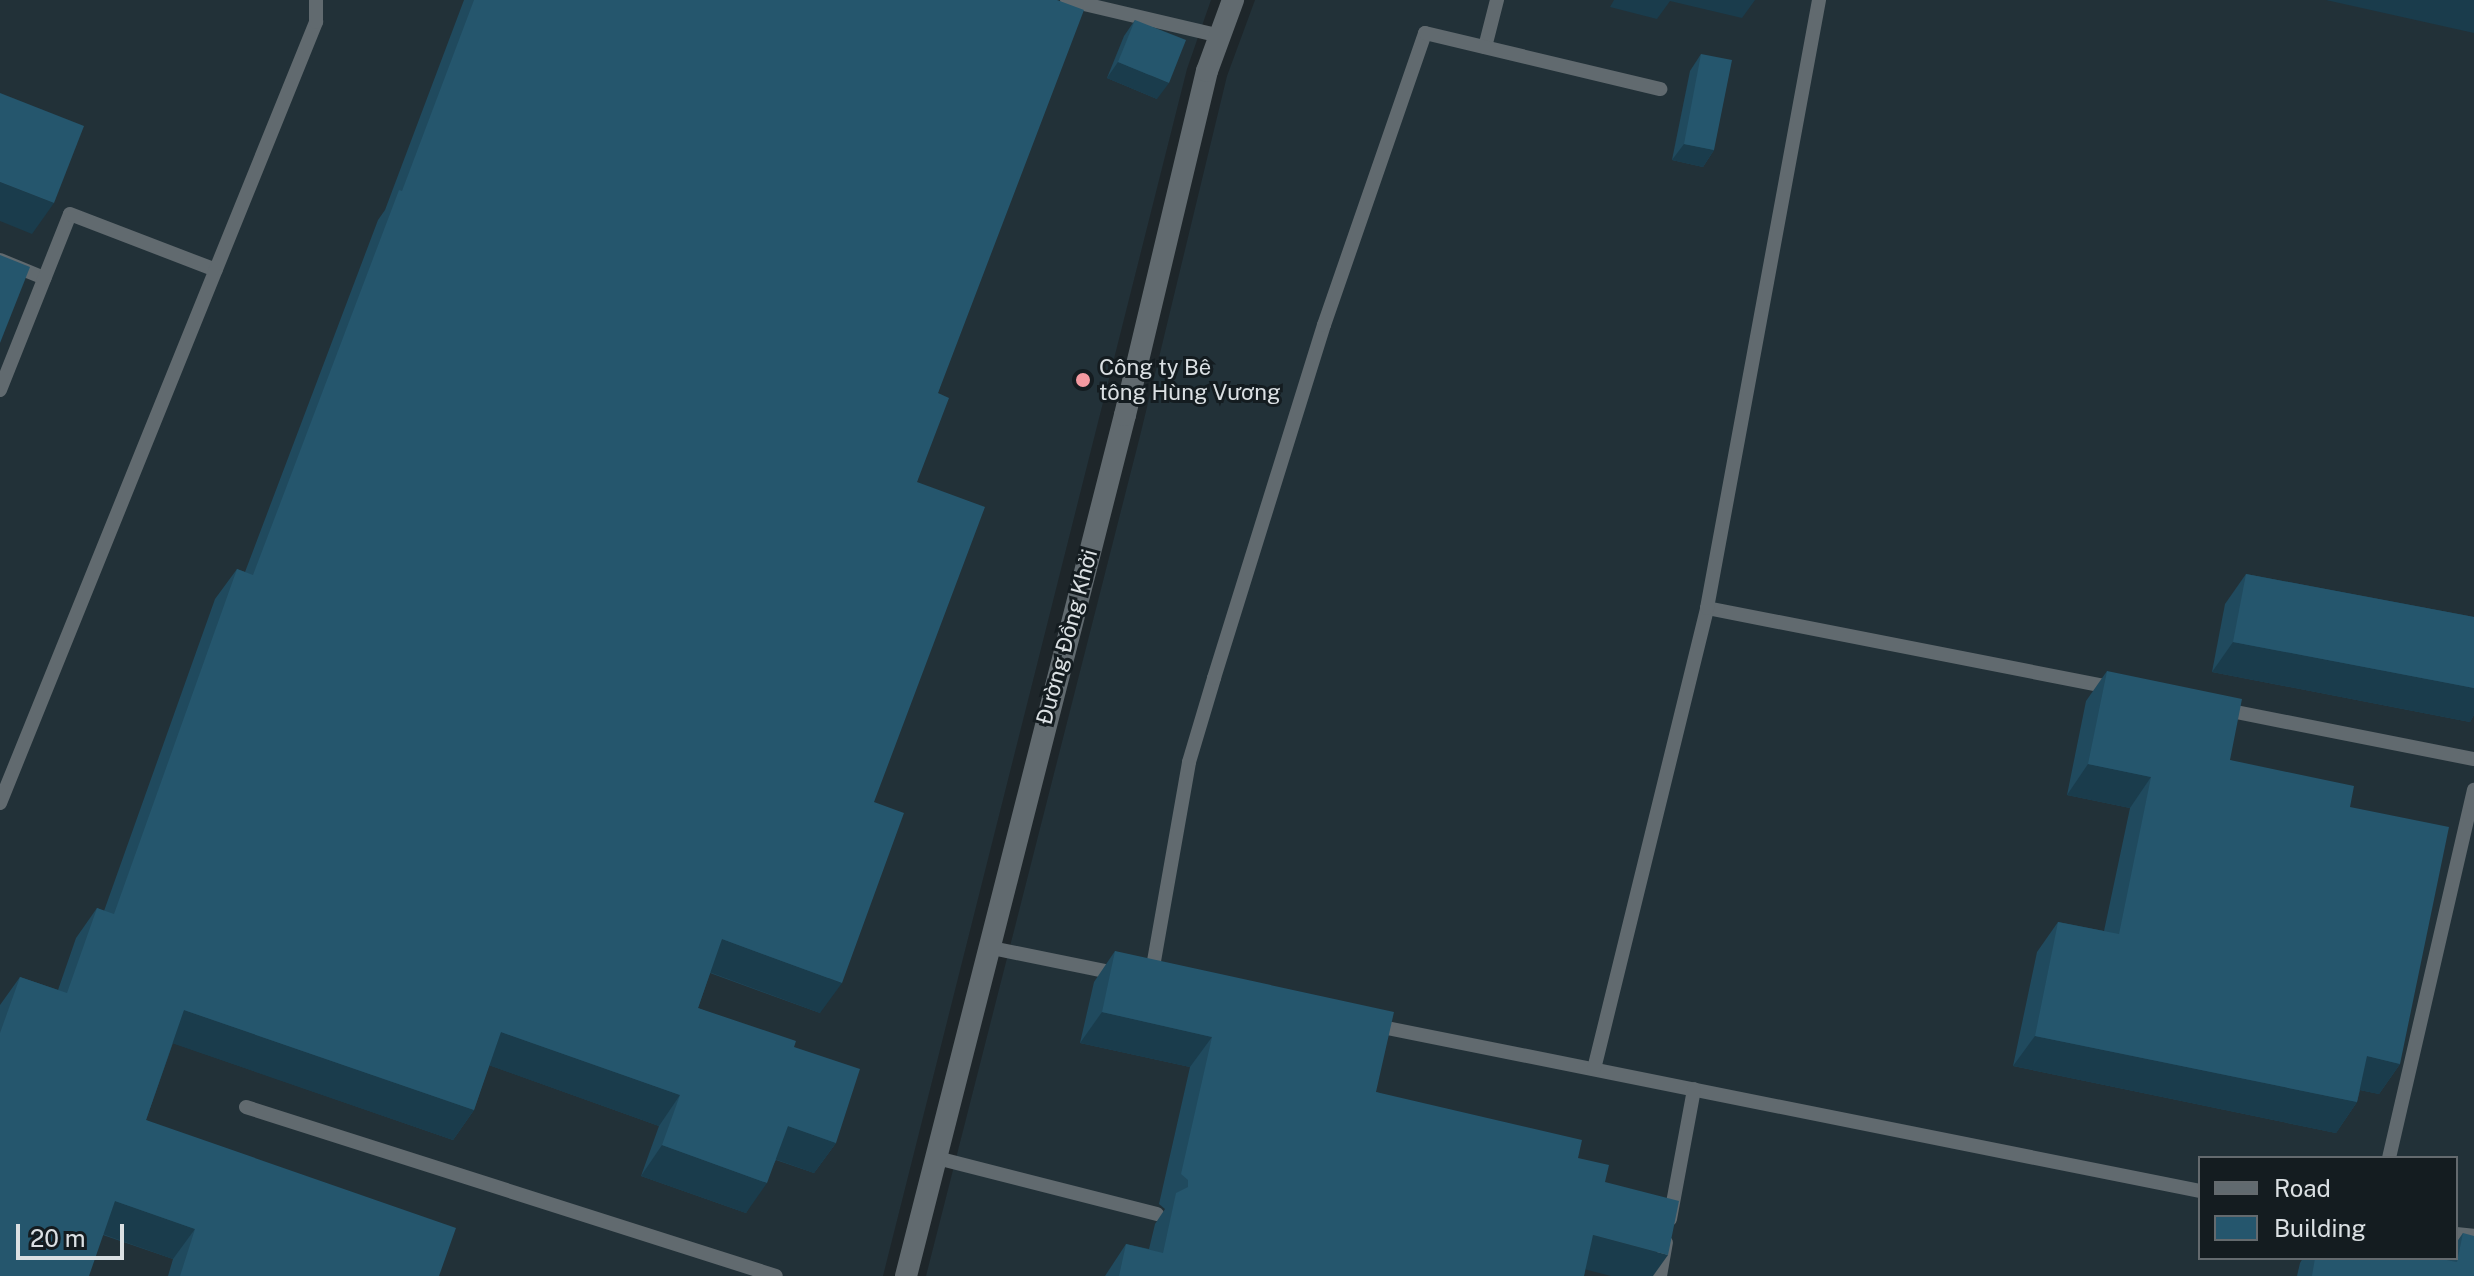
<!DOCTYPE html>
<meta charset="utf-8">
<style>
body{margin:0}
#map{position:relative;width:2474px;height:1276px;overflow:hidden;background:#1e262a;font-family:"Public Sans",sans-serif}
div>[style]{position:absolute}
.built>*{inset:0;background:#223138}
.service>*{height:14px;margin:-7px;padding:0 7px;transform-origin:7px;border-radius:7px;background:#616a6f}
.secondary>*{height:22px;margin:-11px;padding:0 11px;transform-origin:11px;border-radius:11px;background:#616a6f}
.wall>*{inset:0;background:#204a5e}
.shaded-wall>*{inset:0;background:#1a3c4c}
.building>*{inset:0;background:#25566d}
.dots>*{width:22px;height:22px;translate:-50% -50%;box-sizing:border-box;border:4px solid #141c20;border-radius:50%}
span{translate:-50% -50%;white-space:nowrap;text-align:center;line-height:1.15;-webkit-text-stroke:6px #141c20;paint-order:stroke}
.poi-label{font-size:22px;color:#dbe0e3}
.left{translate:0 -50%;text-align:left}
.street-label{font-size:22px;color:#dbe0e3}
.legend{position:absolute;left:2198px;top:1156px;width:260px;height:104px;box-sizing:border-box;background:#141c20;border:2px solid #646a6e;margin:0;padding:10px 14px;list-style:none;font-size:24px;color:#dbe0e3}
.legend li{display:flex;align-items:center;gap:16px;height:40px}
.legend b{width:40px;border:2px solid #646a6e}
.scale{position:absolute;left:16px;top:1224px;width:108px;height:36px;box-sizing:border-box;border:4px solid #dbe0e3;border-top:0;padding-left:10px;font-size:24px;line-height:28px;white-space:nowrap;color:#dbe0e3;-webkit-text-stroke:6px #141c20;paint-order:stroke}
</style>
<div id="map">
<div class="built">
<div style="clip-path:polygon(0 0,1211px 0,1187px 69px,883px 1276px,0 1276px)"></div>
<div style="clip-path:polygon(evenodd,1255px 0,2474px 0,2474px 1276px,926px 1276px,1140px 436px,1227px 76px,1255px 0,2200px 1158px,2456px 1158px,2456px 1258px,2200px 1258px,2200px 1158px)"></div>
</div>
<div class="service">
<div style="left:1067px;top:0;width:157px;rotate:13.2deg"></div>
<div style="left:1485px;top:47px;width:49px;rotate:-75.7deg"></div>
<div style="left:0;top:260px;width:48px;rotate:22.2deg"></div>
<div style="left:0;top:390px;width:189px;rotate:-68.3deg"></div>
<div style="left:70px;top:214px;width:156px;rotate:21deg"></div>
<div style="left:1707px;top:608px;width:416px;rotate:11.1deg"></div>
<div style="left:2221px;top:709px;width:258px;rotate:11.2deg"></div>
<div style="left:0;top:803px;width:843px;rotate:-67.97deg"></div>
<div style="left:316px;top:22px;width:22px;rotate:-90deg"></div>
<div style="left:987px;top:947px;width:136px;rotate:11.5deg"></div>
<div style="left:1151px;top:978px;width:219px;rotate:-80deg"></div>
<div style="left:1189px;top:762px;width:88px;rotate:-73.4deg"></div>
<div style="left:1214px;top:678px;width:370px;rotate:-72.7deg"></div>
<div style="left:1324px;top:325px;width:309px;rotate:-70.9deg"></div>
<div style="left:1425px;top:33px;width:242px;rotate:13.4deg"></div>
<div style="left:1372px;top:1025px;width:844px;rotate:11.34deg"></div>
<div style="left:1594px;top:1069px;width:475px;rotate:-76.2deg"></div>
<div style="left:1707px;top:608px;width:618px;rotate:-79.56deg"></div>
<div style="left:246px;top:1107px;width:556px;rotate:17.69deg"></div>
<div style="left:937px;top:1158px;width:227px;rotate:14.3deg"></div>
<div style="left:2389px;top:1158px;width:378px;rotate:-77deg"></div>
<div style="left:1670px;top:1219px;width:132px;rotate:-79.5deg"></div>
<div style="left:2456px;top:1234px;width:18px;rotate:6deg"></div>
<div style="left:1660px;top:1276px;width:34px;rotate:-80deg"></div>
</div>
<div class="secondary">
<div style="left:906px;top:1276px;width:888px;rotate:-75.73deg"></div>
<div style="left:1125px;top:415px;width:354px;rotate:-76.6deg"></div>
<div style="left:1207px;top:71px;width:76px;rotate:-69.9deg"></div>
</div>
<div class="wall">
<div style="clip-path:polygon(464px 0,1057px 0,938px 393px,917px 482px,874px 802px,820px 1013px,710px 973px,698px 1008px,794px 1047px,836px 1143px,814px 1173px,776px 1160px,746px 1213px,641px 1176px,659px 1126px,489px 1065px,474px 1110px,453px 1140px,173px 1043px,146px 1120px,439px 1276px,168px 1276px,173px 1259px,103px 1235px,0 1276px,0 1005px,20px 977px,58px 990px,76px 938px,97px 908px,104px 911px,215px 599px,237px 569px,245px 572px,378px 220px,385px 210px)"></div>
<div style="clip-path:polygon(1135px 20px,1157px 99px,1107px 78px,1124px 36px)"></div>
<div style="clip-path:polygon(1701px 54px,1714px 150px,1703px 167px,1672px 160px,1690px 71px)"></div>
<div style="clip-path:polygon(2246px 574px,2474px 617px,2474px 715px,2470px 722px,2212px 672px,2225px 604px)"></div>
<div style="clip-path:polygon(2107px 671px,2230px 760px,2350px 807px,2400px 1064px,2379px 1094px,2360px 1090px,2357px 1102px,2336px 1133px,2013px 1066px,2037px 952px,2058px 922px,2104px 931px,2130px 808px,2067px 795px,2086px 701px)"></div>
<div style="clip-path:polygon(1115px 951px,1376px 1092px,1578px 1158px,1585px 1269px,1584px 1276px,1105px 1276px,1126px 1244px,1149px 1249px,1155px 1224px,1165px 1209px,1159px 1204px,1190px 1067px,1080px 1043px,1094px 982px)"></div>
<div style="clip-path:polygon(2463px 1233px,2474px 1276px,2297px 1276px,2300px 1263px,2303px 1258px,2436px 1258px,2445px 1260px,2446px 1258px,2456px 1258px,2456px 1243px)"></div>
</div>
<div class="shaded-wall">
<div style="clip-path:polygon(1614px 0,1755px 0,1742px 18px,1670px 1px,1657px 19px,1610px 7px)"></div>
<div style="clip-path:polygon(2326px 0,2474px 0,2474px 33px)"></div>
<div style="clip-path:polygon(1118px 62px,1169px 83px,1157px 99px,1107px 78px)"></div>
<div style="clip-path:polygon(1684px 144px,1714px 150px,1703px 167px,1672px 160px)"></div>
<div style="clip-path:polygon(0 182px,54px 203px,32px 234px,0 221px)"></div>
<div style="clip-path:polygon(2233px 642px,2474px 688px,2474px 715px,2470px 722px,2212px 672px)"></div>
<div style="clip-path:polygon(2088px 764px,2151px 777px,2130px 808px,2067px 795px)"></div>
<div style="clip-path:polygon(722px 939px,842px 983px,820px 1013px,701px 969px)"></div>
<div style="clip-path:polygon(184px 1010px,474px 1110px,453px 1140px,163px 1040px)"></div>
<div style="clip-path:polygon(1102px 1012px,1212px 1037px,1190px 1067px,1080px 1043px)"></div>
<div style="clip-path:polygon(501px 1032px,680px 1095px,659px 1126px,480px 1062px)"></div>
<div style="clip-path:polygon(2035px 1036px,2357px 1102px,2336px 1133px,2013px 1066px)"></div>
<div style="clip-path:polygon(2367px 1056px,2400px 1064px,2379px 1094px,2345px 1087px)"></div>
<div style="clip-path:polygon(788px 1126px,836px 1143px,814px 1173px,766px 1156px)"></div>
<div style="clip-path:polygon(662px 1145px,767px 1183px,746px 1213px,641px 1176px)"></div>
<div style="clip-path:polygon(115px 1201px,195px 1229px,173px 1259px,94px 1231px)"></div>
<div style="clip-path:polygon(1593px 1235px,1668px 1255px,1653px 1276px,1611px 1276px,1572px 1266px)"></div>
</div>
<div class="building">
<div style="clip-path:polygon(474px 0,1057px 0,1084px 10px,938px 393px,949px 398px,917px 482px,985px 507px,874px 802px,904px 813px,842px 983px,722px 939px,698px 1008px,796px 1041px,794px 1047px,860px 1069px,836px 1143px,788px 1126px,767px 1183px,662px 1145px,680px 1095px,501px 1032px,474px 1110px,184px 1010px,146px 1120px,456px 1228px,439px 1276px,180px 1276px,195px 1229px,115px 1201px,89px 1276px,0 1276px,0 1033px,20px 977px,67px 993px,97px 908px,114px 914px,237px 569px,253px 575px,399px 190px,402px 191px)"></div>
<div style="clip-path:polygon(1135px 20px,1186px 40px,1169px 83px,1118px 62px)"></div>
<div style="clip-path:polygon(1701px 54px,1732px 60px,1714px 150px,1684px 144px)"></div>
<div style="clip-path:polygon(0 93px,84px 126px,54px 203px,0 182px)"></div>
<div style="clip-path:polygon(0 255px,30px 267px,0 343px)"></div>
<div style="clip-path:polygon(2246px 574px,2474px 617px,2474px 688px,2233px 642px)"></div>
<div style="clip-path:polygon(2107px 671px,2242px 699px,2230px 760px,2354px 786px,2350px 807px,2449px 827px,2400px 1064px,2367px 1056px,2357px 1102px,2035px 1036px,2058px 922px,2119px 934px,2151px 777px,2088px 764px)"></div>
<div style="clip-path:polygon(1115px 951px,1394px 1012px,1376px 1092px,1582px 1140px,1578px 1158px,1609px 1165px,1605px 1182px,1679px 1201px,1668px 1255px,1593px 1235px,1584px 1276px,1119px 1276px,1126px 1244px,1163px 1253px,1176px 1193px,1188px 1187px,1188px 1180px,1181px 1174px,1212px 1037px,1102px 1012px)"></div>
<div style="clip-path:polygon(2463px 1233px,2474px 1236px,2474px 1276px,2312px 1276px,2315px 1258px,2436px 1258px,2457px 1262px)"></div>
</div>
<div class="dots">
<div style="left:1083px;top:380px;background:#f49aa1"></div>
</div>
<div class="poi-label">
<span class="left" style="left:1099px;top:380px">Công ty Bê<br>tông Hùng Vương</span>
</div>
<div class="street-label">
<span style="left:1067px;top:637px;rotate:-75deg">Đường Đồng Khởi</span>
</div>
<ul class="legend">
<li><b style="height:10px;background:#616a6f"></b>Road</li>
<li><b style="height:22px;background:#25566d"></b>Building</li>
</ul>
<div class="scale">20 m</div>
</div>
